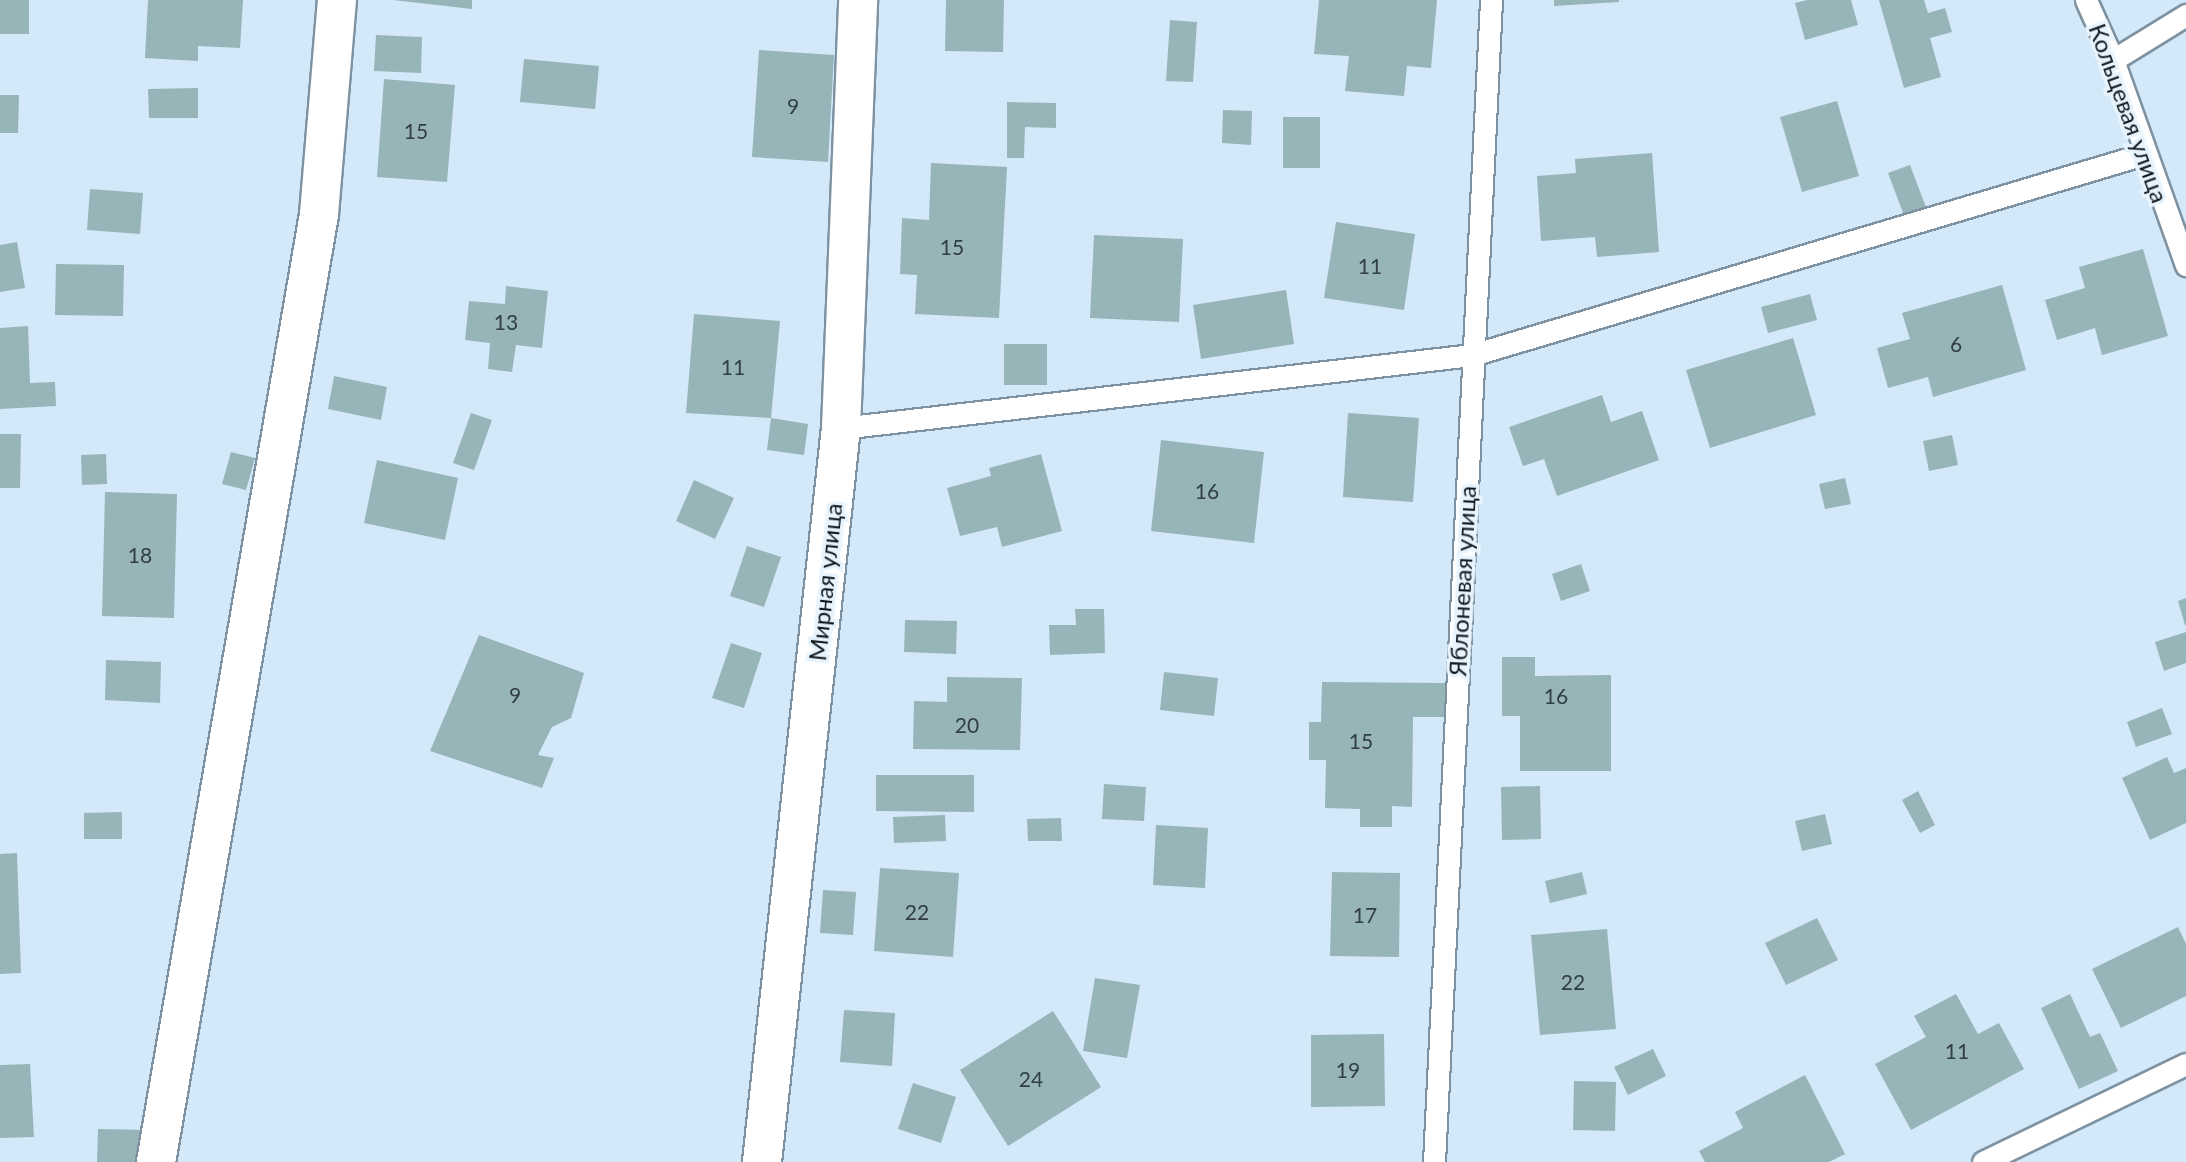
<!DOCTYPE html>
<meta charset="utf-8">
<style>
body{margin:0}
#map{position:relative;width:2186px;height:1162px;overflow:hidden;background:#d3e9f9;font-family:Lato,sans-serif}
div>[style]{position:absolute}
.building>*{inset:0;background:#97b4b9}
.roads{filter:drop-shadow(2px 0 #7e92a1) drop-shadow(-2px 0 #7e92a1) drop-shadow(0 2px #7e92a1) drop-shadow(0 -2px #7e92a1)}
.service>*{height:21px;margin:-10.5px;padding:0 10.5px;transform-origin:10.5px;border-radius:10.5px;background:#fff}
.minor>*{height:38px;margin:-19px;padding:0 19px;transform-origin:19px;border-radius:19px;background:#fff}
span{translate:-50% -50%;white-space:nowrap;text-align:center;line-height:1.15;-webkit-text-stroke:7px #e7f4fe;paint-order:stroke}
.number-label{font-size:21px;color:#313e43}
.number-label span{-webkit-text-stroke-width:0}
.street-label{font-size:24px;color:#0f171c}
</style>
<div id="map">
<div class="building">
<div style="clip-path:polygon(0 0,29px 0,29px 34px,0 34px)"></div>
<div style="clip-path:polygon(148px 0,243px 0,240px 48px,198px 46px,198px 61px,145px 58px)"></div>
<div style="clip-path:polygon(393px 0,472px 0,472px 9px)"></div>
<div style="clip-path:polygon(946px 0,1004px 0,1003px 52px,945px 51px)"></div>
<div style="clip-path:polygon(1319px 0,1437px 0,1431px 68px,1407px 66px,1404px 96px,1345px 91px,1349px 56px,1314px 54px)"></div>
<div style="clip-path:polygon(1554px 0,1619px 0,1619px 2px,1554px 6px)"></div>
<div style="clip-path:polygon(1807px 0,1851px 0,1858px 25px,1805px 40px,1795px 3px)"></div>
<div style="clip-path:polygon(1879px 0,1924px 0,1928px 13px,1945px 8px,1952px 32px,1930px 38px,1941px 77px,1904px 88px)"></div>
<div style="clip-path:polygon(1170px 20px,1197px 22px,1193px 82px,1166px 81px)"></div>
<div style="clip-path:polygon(376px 35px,422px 37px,421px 73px,374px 71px)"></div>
<div style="clip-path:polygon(759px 50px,834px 55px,828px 162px,752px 157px)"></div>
<div style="clip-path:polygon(524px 59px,599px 66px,595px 109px,520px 102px)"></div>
<div style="clip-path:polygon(384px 79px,455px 85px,447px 182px,377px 177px)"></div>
<div style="clip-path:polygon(198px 88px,198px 118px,149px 118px,148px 89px)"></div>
<div style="clip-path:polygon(0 95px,19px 95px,18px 133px,0 133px)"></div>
<div style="clip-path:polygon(1837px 101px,1859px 176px,1802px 192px,1780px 117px)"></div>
<div style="clip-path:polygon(1007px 102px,1056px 103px,1056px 128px,1025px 127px,1024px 158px,1007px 158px)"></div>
<div style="clip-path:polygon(1223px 110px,1252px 111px,1251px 145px,1222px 143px)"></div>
<div style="clip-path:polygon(1283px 117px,1320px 117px,1320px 168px,1283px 168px)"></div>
<div style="clip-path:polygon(1652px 153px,1659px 252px,1597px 257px,1595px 237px,1541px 241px,1537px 176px,1576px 173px,1575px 159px)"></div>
<div style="clip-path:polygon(931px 163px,1007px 167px,999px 318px,915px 314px,917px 275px,900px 274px,902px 218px,929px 220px)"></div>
<div style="clip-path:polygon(1910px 165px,1927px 210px,1905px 218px,1888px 173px)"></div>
<div style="clip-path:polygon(90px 189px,143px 193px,140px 234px,87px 230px)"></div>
<div style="clip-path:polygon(1336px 222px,1415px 234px,1404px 310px,1324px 298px)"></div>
<div style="clip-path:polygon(1094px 235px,1183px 239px,1179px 322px,1090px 318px)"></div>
<div style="clip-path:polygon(17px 242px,25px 288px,0 292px,0 245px)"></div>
<div style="clip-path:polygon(2143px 249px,2168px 336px,2102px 355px,2095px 328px,2057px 340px,2045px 300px,2085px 288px,2079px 267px)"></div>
<div style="clip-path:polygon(56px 264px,124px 265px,123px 316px,55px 315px)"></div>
<div style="clip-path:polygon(2002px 285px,2026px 370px,1933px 397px,1928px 377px,1888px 388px,1877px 348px,1910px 339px,1902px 313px)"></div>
<div style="clip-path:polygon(506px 286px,548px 291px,542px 348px,516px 345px,512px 372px,488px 369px,490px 343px,465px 340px,469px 301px,505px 304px)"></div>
<div style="clip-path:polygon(1286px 290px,1294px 344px,1201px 359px,1193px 305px)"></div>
<div style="clip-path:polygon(1810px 294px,1817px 320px,1768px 333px,1761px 307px)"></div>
<div style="clip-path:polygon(694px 314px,780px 321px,771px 418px,686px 413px)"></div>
<div style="clip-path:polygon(28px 326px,30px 383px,55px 382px,56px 406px,0 409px,0 328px)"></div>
<div style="clip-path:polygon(1793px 338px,1816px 415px,1710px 448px,1686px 370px)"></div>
<div style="clip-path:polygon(1004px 344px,1047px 344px,1047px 385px,1004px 385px)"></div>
<div style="clip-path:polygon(334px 376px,387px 387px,381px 420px,328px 409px)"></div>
<div style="clip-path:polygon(1602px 395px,1611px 422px,1642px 411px,1659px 460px,1557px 496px,1544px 459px,1523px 466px,1509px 427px)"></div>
<div style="clip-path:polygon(471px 413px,492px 420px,474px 470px,453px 463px)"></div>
<div style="clip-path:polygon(1348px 413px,1419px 418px,1413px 502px,1343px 497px)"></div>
<div style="clip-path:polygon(771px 418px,808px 424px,804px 455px,767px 450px)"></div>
<div style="clip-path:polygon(0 434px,21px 434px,20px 488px,0 488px)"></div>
<div style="clip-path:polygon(1952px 435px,1958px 465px,1929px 471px,1923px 441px)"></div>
<div style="clip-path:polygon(1161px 440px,1264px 452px,1254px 543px,1151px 531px)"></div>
<div style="clip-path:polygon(231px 452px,255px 458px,246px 490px,222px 484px)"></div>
<div style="clip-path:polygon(106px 454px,107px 484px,82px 485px,81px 455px)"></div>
<div style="clip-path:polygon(1041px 454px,1062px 531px,1002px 547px,997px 527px,960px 536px,947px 488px,991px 476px,989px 468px)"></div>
<div style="clip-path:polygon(377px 460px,458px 478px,445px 540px,364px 523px)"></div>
<div style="clip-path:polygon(1845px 478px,1851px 504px,1825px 509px,1819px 484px)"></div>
<div style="clip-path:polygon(694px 480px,734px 498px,715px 539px,676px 521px)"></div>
<div style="clip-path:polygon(105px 492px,177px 494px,174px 618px,102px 616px)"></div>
<div style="clip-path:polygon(747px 546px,781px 557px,764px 607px,730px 596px)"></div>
<div style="clip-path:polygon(1581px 564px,1590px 591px,1561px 601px,1552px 574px)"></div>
<div style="clip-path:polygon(2186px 598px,2186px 625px,2185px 625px,2178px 601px)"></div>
<div style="clip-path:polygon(1075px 609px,1104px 609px,1105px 653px,1050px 655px,1049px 625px,1076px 625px)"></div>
<div style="clip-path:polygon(905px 620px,957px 621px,956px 654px,904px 652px)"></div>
<div style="clip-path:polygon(2186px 632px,2186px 663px,2164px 671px,2155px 642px)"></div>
<div style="clip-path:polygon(479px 635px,584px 673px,571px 718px,552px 727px,538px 755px,554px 758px,542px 788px,430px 751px)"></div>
<div style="clip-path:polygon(731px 643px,762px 653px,744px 708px,712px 698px)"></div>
<div style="clip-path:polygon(1502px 657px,1535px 657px,1535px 676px,1611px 675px,1611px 771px,1520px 771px,1520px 716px,1502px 716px)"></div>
<div style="clip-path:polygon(106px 660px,161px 662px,160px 703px,105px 700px)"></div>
<div style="clip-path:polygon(1164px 672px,1218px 678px,1214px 716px,1160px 710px)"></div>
<div style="clip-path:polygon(947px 677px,1022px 678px,1020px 750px,913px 749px,914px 701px,947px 702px)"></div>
<div style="clip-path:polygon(1322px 682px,1445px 683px,1445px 717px,1413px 717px,1412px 807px,1392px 806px,1392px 827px,1360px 827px,1360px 809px,1325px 808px,1326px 760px,1309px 760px,1309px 722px,1321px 722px)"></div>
<div style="clip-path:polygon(2162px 708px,2172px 734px,2136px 747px,2127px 722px)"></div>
<div style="clip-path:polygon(2167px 757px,2174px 773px,2186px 768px,2186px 823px,2150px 840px,2122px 778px)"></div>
<div style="clip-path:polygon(876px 775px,974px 775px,974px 812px,876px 811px)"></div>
<div style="clip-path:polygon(1104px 784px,1146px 787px,1144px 821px,1102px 819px)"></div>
<div style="clip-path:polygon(1540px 786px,1541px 839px,1502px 840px,1501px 787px)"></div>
<div style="clip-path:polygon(1918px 791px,1935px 825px,1920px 833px,1902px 800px)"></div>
<div style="clip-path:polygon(122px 812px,122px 839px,84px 839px,84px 813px)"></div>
<div style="clip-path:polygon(1825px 814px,1832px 844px,1802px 851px,1795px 821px)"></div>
<div style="clip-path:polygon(945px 815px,946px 841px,894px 843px,893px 817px)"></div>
<div style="clip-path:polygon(1061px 818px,1062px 841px,1028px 841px,1027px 819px)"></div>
<div style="clip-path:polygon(1156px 825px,1208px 828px,1205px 888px,1153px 885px)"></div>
<div style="clip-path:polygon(17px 853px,21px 973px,0 974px,0 854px)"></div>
<div style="clip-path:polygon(880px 868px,959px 873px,953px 957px,874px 951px)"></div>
<div style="clip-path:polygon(1332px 872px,1400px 873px,1399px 957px,1330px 956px)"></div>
<div style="clip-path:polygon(1582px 872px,1587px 894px,1550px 903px,1545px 881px)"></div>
<div style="clip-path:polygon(823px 890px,856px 892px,853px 935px,820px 933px)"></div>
<div style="clip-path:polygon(1817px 918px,1838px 960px,1786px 985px,1765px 943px)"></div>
<div style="clip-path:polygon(2178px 927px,2186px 944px,2186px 996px,2121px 1028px,2092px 969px)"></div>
<div style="clip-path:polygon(1607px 929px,1616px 1029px,1540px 1035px,1531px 935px)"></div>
<div style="clip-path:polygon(1095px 978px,1140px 985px,1127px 1058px,1083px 1051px)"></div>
<div style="clip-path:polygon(1956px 994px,1978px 1034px,1999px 1023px,2024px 1069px,1911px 1130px,1875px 1064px,1926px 1037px,1914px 1016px)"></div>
<div style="clip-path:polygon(2070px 994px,2090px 1037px,2100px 1033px,2118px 1071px,2079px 1089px,2041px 1008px)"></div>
<div style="clip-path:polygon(844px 1010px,895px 1013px,892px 1066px,840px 1062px)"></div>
<div style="clip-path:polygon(1053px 1011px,1101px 1087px,1008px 1146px,960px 1070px)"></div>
<div style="clip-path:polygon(1384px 1034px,1385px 1106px,1311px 1107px,1311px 1035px)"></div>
<div style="clip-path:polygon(1653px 1049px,1666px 1076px,1628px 1095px,1614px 1067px)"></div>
<div style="clip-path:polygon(30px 1064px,34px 1137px,0 1138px,0 1065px)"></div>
<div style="clip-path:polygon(1805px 1075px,1845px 1154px,1829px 1162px,1705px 1162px,1699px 1151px,1743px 1128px,1735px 1112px)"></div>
<div style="clip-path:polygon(1574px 1081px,1616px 1082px,1615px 1131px,1573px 1130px)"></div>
<div style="clip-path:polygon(913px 1083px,956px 1097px,941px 1143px,898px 1129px)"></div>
<div style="clip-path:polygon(98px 1129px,148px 1130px,147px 1162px,97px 1162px)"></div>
</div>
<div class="roads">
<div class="service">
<div style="left:2086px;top:0;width:66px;rotate:65.8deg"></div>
<div style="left:2113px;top:60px;width:218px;rotate:70.4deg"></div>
<div style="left:2113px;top:60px;width:86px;rotate:-31.7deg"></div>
<div style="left:841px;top:428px;width:635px;rotate:-6.6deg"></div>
<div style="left:1472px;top:355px;width:701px;rotate:-16.65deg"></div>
<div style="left:1434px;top:1162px;width:1163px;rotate:-87.19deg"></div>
<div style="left:1983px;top:1162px;width:225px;rotate:-25.8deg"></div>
</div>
<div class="minor">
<div style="left:156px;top:1162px;width:962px;rotate:-80.24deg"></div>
<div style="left:319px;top:214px;width:215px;rotate:-85.2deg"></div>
<div style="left:762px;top:1162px;width:738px;rotate:-83.86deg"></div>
<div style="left:841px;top:428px;width:428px;rotate:-87.7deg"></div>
</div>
</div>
<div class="number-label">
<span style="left:793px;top:106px">9</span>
<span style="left:416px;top:131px">15</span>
<span style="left:952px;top:247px">15</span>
<span style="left:1370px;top:266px">11</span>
<span style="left:506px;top:322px">13</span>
<span style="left:1956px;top:344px">6</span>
<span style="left:733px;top:367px">11</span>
<span style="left:1207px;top:491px">16</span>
<span style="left:140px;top:555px">18</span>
<span style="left:515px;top:695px">9</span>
<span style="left:1556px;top:696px">16</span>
<span style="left:967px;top:725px">20</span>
<span style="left:1361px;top:741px">15</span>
<span style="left:917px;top:912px">22</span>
<span style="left:1365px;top:915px">17</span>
<span style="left:1573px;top:982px">22</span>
<span style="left:1957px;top:1051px">11</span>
<span style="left:1348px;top:1070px">19</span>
<span style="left:1031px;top:1079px">24</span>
</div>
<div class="street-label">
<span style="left:2129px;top:113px;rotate:70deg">Кольцевая улица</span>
<span style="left:1462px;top:581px;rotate:-87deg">Яблоневая улица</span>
<span style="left:825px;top:582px;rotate:-84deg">Мирная улица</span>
</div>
</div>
